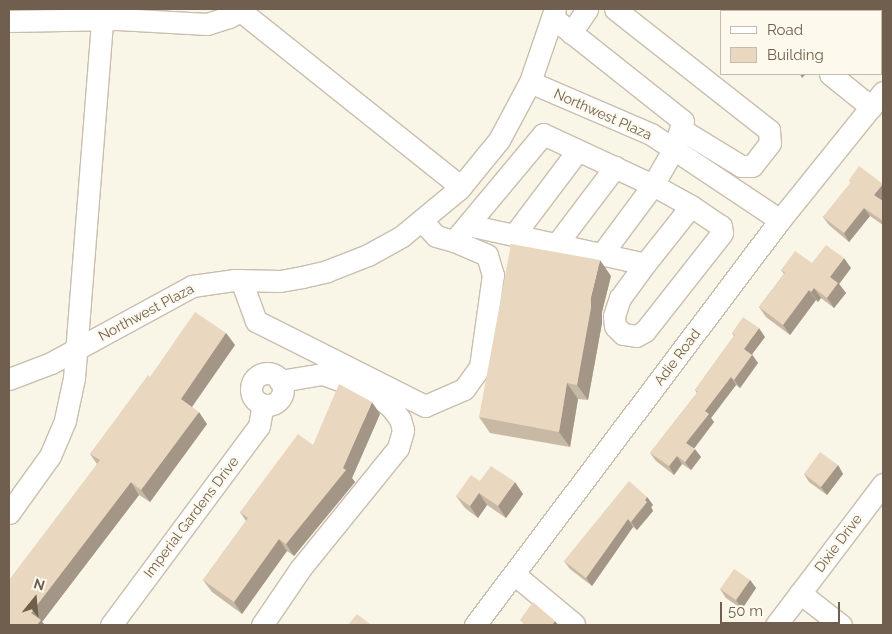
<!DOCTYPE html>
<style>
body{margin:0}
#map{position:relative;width:892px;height:634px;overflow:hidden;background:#f9f5e7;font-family:Raleway,sans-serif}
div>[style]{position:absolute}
.roads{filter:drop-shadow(1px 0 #cabeae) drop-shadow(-1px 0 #cabeae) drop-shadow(0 1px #cabeae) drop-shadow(0 -1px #cabeae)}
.minor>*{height:21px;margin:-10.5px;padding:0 10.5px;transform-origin:10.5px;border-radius:10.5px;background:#fff}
.minor>.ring{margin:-10.5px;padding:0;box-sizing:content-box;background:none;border:21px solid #fff;border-radius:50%}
.wall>*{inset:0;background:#c8b9a5}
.shaded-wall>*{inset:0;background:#a39686}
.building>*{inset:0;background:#e9d7c0}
span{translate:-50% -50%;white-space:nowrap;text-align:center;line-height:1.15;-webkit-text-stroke:4px #fdf9ed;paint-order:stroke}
.street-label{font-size:14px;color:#705f4f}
.frame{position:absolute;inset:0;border:10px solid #705f4f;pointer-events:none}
.legend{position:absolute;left:720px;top:10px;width:162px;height:65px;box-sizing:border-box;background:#fdf9ed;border:1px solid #c5bbae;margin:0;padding:6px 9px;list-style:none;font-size:15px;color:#705f4f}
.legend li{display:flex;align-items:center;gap:10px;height:25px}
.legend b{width:25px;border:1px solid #c5bbae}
.north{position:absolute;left:10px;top:574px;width:50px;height:50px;-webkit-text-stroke:4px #fdf9ed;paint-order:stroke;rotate:17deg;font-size:14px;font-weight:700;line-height:20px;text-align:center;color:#705f4f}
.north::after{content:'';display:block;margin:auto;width:18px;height:22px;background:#705f4f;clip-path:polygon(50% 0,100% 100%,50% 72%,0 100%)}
.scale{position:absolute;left:720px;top:602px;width:120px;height:22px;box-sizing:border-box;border:2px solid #705f4f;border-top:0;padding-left:6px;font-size:15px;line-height:18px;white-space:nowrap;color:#705f4f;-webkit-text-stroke:4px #fdf9ed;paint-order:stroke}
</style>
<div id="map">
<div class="roads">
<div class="minor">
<div style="left:615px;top:9px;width:196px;rotate:38.2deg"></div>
<div style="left:769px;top:130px;width:13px;rotate:86deg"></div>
<div style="left:770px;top:143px;width:29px;rotate:128deg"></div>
<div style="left:752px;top:166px;width:11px;rotate:180deg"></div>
<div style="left:741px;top:166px;width:69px;rotate:-148.6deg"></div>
<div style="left:744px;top:9px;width:4px;rotate:34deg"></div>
<div style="left:815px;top:11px;width:3px;rotate:-45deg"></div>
<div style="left:242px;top:12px;width:280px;rotate:38.6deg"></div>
<div style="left:9px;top:21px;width:109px;rotate:-1.1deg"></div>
<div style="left:118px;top:19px;width:89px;rotate:3.2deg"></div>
<div style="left:207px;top:24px;width:23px;rotate:-18deg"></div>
<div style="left:229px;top:17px;width:18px;rotate:-27deg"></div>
<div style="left:571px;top:33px;width:29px;rotate:-56deg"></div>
<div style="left:830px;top:74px;width:53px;rotate:38.8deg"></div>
<div style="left:530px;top:82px;width:132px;rotate:23.3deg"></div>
<div style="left:651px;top:134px;width:155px;rotate:33.7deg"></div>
<div style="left:422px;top:221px;width:21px;rotate:47deg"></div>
<div style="left:436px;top:236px;width:19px;rotate:16deg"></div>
<div style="left:454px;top:241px;width:139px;rotate:-50.2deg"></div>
<div style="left:543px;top:134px;width:121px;rotate:24.9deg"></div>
<div style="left:653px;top:185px;width:43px;rotate:-60.4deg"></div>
<div style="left:674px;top:148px;width:28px;rotate:-72deg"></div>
<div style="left:683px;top:121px;width:167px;rotate:-141.6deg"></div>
<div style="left:468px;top:225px;width:181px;rotate:12.4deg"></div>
<div style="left:645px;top:264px;width:74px;rotate:-51.6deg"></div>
<div style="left:514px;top:235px;width:106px;rotate:-53deg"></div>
<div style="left:556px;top:245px;width:98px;rotate:-52.9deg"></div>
<div style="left:601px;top:255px;width:87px;rotate:-53.4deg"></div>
<div style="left:653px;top:185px;width:43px;rotate:28.9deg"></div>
<div style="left:691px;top:206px;width:36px;rotate:34deg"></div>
<div style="left:721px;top:226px;width:7px;rotate:82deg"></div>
<div style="left:722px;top:233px;width:125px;rotate:128.2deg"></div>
<div style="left:645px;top:331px;width:10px;rotate:151deg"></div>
<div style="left:636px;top:336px;width:13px;rotate:-171deg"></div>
<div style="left:623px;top:334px;width:11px;rotate:-135deg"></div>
<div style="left:615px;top:326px;width:10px;rotate:-96deg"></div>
<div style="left:614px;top:316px;width:19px;rotate:-72deg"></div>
<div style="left:620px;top:298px;width:42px;rotate:-53.7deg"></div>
<div style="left:241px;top:280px;width:44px;rotate:69.9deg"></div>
<div style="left:256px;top:321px;width:189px;rotate:26.7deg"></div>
<div style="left:425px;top:406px;width:43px;rotate:-23.6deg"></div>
<div style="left:464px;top:389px;width:27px;rotate:-54deg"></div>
<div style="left:480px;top:367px;width:93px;rotate:-82deg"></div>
<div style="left:493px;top:275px;width:21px;rotate:-107deg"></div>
<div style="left:487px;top:255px;width:36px;rotate:-157deg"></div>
<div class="ring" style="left:251px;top:373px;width:11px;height:11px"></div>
<div style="left:9px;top:379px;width:45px;rotate:-20.9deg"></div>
<div style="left:51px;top:363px;width:161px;rotate:-28.6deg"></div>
<div style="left:192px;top:286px;width:42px;rotate:-8.1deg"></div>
<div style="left:234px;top:280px;width:46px;rotate:1.2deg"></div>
<div style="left:280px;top:281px;width:22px;rotate:-10deg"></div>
<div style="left:302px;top:277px;width:26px;rotate:-13deg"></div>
<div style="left:327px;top:271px;width:44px;rotate:-21.3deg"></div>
<div style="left:368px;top:255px;width:39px;rotate:-29deg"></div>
<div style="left:402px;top:236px;width:74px;rotate:-39.5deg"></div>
<div style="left:459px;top:189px;width:63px;rotate:-50.8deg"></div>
<div style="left:499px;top:140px;width:66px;rotate:-61.9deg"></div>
<div style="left:530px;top:82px;width:77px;rotate:-71.1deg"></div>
<div style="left:9px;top:513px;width:70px;rotate:-54.3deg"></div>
<div style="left:50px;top:456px;width:39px;rotate:-67deg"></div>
<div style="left:65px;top:420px;width:43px;rotate:-77.9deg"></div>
<div style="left:74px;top:378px;width:359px;rotate:-85.5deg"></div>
<div style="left:514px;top:574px;width:78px;rotate:39.8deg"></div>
<div style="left:800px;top:593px;width:52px;rotate:38deg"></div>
<div style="left:111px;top:625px;width:248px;rotate:-53.4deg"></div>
<div style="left:259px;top:426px;width:22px;rotate:-80deg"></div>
<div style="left:262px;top:625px;width:68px;rotate:-55.8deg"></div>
<div style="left:300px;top:569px;width:156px;rotate:-51deg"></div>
<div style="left:398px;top:448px;width:19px;rotate:-74deg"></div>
<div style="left:403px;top:430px;width:11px;rotate:-105deg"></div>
<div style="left:400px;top:419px;width:15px;rotate:-127deg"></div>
<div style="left:391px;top:407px;width:14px;rotate:-141deg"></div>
<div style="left:380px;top:398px;width:33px;rotate:-155deg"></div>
<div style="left:350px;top:384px;width:30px;rotate:-160deg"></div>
<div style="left:322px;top:374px;width:43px;rotate:170.5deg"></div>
<div style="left:475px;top:625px;width:507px;rotate:-53.02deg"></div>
<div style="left:780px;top:220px;width:164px;rotate:-51.2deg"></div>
<div style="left:776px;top:625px;width:177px;rotate:-52.8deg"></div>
</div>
</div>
<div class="wall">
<div style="clip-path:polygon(849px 180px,883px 184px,883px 200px,882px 201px,883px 201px,883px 225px,870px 216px,849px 242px,829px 225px,823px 217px,851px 183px)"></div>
<div style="clip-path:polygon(812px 263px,851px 268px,839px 284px,846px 293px,834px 308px,821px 298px,818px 302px,816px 300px,790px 335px,766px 317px,759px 307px,784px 274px,781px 270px)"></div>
<div style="clip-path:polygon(611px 276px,602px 312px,602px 323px,588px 400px,578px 399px,570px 447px,490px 433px,479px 417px)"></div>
<div style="clip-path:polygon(226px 333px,235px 345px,192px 407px,207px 424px,150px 502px,139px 495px,42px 622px,45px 625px,9px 625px,97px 464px,90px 454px,150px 377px)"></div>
<div style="clip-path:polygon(732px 333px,765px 337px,752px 354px,758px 363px,740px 388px,736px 385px,711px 418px,714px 422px,694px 449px,701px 457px,691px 470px,682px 464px,674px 475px,656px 461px,650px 453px,697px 393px,695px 390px,734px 336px)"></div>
<div style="clip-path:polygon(380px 414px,352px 478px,355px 482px,294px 556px,287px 551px,242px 614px,212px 592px,203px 580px,246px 521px,240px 512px,313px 445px)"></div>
<div style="clip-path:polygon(838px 465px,843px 474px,827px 495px,809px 482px,804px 474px)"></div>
<div style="clip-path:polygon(480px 481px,523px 494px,506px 518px,487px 505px,478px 518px,465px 508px,456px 496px)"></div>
<div style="clip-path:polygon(647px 497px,653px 505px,651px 507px,653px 511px,637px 530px,633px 527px,592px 586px,570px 569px,564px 561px)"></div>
<div style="clip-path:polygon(750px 580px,756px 588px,742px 609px,726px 598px,720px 589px)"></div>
</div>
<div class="shaded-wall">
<div style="clip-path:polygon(800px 74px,806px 74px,802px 78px)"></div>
<div style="clip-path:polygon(883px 184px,883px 200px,880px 204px,874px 195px)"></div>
<div style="clip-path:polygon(864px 208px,870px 216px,849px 242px,844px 233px)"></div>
<div style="clip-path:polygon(844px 258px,851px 268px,839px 284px,846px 293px,834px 308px,827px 298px,830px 277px)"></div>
<div style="clip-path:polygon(600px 260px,611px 276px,602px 312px,602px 323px,588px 400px,577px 385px,591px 297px)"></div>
<div style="clip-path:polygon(814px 288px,821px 298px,818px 302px,811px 292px)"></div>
<div style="clip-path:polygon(809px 290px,816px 300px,790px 335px,783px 325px)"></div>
<div style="clip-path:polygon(759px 328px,765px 337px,750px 357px,744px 349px)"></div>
<div style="clip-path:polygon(226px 333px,235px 345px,189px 411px,181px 399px)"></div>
<div style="clip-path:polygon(752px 355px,758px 363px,740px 388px,734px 380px)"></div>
<div style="clip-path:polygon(731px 377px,736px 385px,711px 418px,714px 422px,692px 451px,686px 443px,705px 411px)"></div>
<div style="clip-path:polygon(567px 383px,578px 399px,570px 447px,559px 432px)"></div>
<div style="clip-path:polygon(372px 402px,380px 414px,352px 478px,355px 482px,294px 556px,286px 544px,343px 468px)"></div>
<div style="clip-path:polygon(199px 412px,207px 424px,150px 502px,141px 490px)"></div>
<div style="clip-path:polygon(695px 449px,701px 457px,691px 470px,685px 462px)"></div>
<div style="clip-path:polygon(677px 456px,682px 464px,674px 475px,669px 466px)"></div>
<div style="clip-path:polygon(838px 465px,843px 474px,827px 495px,821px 487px)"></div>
<div style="clip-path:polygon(131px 482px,139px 495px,42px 622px,45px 625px,37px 625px,31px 613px)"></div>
<div style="clip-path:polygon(515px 482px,523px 494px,506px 518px,498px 506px)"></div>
<div style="clip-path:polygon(479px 493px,487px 505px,478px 518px,470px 506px)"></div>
<div style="clip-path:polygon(647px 497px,653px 505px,651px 507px,653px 511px,637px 530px,631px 522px)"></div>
<div style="clip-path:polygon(628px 519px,633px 527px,592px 586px,586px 578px)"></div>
<div style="clip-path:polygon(279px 539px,287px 551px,242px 614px,234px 602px)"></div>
<div style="clip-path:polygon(750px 580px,756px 588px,742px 609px,736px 600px)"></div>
<div style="clip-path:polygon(555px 621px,558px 625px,552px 625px)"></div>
</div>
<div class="building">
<div style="clip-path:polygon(859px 166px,883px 184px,874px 195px,883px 201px,883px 221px,864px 208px,844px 233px,823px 217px,851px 182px,849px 180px)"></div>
<div style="clip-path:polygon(511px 244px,600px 260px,591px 297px,591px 308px,577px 385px,567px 383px,559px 432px,479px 417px)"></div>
<div style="clip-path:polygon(826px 245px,844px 258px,830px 277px,838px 283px,827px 298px,814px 288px,811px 292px,809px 290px,783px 325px,759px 307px,785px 273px,781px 270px,795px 251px,812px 263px)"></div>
<div style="clip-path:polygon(195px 312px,226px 333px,181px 399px,199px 412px,141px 490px,131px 482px,31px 613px,41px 620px,37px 625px,9px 625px,9px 580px,100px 460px,90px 454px,148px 375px,150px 377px)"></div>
<div style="clip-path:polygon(743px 317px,759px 328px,744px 349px,752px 355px,734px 380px,731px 377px,705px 411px,709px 414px,686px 443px,695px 449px,685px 462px,677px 456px,669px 466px,650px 453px,698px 392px,695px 390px,735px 335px,732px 333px)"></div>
<div style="clip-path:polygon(339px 384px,372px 402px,343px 468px,346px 470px,286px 544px,279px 539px,234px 602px,203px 580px,248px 518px,240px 512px,298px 434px,313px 445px)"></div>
<div style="clip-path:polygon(820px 452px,838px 465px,821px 487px,804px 474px)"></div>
<div style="clip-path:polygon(491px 466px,515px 482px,498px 506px,479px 493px,470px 506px,456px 496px,471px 475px,480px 481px)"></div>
<div style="clip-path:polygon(629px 481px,647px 497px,645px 500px,647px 502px,631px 522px,628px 519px,586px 578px,564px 561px)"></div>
<div style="clip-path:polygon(734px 569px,750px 580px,736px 600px,720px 589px)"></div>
<div style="clip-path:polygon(533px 602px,555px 621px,552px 625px,522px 625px,523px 623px,520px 620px)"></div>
<div style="clip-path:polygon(357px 614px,371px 625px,348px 625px)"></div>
</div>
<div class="street-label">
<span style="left:603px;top:114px;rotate:24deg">Northwest Plaza</span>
<span style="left:146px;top:312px;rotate:-28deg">Northwest Plaza</span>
<span style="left:677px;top:357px;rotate:-53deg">Adie Road</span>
<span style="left:191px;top:517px;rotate:-53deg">Imperial Gardens Drive</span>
<span style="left:838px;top:543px;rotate:-53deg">Dixie Drive</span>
</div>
<div class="frame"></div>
<ul class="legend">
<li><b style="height:6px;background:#fff"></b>Road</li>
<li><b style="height:14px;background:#e9d7c0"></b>Building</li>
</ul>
<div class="north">N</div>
<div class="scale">50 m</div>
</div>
